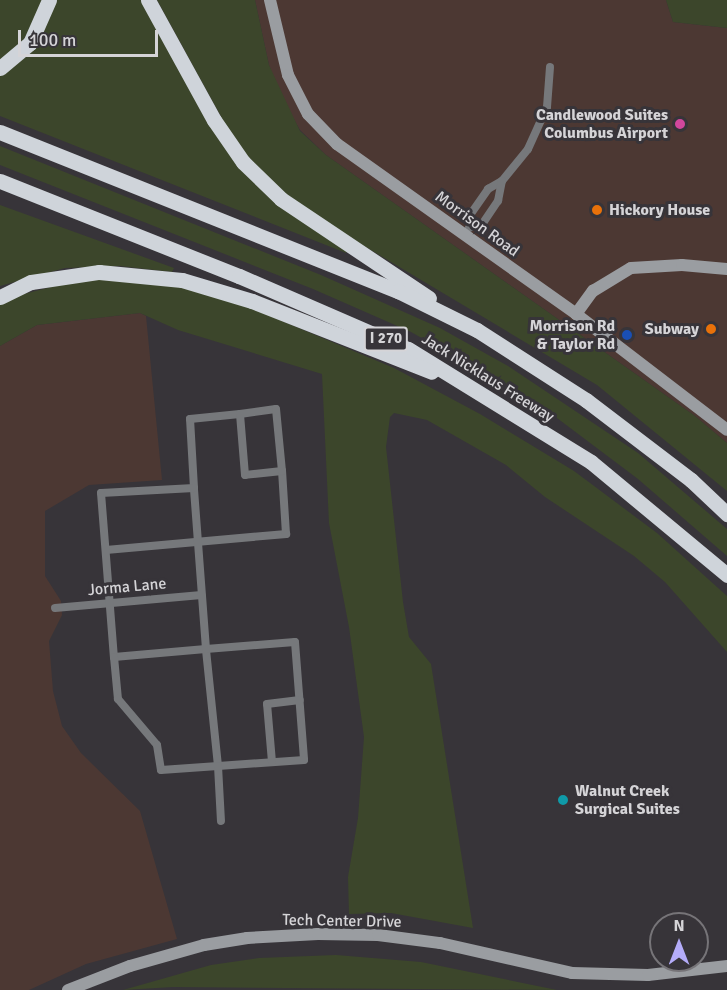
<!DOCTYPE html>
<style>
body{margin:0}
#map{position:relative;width:727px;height:990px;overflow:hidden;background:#373439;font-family:Signika,sans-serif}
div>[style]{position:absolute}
.commercial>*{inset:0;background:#4c3833}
.green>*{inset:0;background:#3c462b}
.street>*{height:8px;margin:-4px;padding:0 4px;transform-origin:4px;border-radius:4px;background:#76787b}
.secondary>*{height:12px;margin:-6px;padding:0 6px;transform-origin:6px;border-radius:6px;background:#9a9da1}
.highway>*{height:15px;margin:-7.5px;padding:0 7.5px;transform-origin:7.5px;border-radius:7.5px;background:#cfd4da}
.dots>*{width:16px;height:16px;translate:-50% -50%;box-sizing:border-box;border:3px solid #373439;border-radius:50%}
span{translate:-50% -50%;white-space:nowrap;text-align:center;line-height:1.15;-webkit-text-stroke:6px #373439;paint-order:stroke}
.shield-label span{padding:2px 4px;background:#373439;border:2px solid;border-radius:4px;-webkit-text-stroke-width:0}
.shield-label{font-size:15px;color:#d5d4d7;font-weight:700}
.poi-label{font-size:16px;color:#d5d4d7;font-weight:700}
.right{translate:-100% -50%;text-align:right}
.left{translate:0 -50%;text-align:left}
.street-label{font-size:16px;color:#d5d4d7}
.north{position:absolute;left:649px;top:912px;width:60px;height:60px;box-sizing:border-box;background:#373439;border:2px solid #767478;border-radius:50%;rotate:0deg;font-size:16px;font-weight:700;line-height:24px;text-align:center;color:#d5d4d7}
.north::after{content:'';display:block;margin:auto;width:21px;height:27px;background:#b4acf9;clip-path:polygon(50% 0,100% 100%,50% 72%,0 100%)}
.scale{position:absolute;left:18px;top:30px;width:140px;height:27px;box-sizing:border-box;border:3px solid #d5d4d7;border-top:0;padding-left:8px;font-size:18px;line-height:21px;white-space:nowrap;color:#d5d4d7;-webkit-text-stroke:4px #373439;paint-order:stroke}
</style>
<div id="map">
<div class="commercial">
<div style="clip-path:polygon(255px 0,666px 0,673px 22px,727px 28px,727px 443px,695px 416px,326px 155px,300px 130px,280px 95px,269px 65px)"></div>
<div style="clip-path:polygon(140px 313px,146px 316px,162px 480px,89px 485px,45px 511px,45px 576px,61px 601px,62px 615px,49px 641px,53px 691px,62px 726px,81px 753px,140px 811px,177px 939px,86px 964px,29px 990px,0 990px,0 346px,37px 325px)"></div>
</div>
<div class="green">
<div style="clip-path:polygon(0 0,44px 0,36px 23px,21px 43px,0 61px)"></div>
<div style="clip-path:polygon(53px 0,143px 0,227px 147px,346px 248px,346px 253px,0 116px,0 71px,37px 40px)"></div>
<div style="clip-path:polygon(157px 0,255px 0,269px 65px,300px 131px,326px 155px,695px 416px,727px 443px,727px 491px,597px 385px,339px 231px,283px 192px,249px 158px,225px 124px)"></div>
<div style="clip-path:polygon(666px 0,727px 0,727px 28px,673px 22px)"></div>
<div style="clip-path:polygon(0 146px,321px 275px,440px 328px,508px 366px,638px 453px,727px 529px,727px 556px,638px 479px,549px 412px,484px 373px,411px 332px,313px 289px,0 165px)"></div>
<div style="clip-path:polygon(0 205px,174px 268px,172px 272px,120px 266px,65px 268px,0 286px)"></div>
<div style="clip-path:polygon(113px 278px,180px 286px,244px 305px,394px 368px,480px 414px,574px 471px,657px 533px,727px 596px,727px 652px,665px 582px,634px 556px,545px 497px,506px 465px,427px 420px,394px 413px,390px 417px,386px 447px,403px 602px,409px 637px,431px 664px,473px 928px,391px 913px,349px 914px,348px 877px,358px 818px,364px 737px,349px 627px,329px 523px,322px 374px,178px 330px,140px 313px,37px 325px,0 346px,0 300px,79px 280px)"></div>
<div style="clip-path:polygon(336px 955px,421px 962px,557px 990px,173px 987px,123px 990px,211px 965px,259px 958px)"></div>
</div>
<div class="street">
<div style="left:472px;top:224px;width:9px;rotate:-103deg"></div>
<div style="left:470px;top:215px;width:32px;rotate:-55deg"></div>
<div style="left:488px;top:189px;width:16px;rotate:-30deg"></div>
<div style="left:502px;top:181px;width:41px;rotate:-50.9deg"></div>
<div style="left:528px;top:149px;width:46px;rotate:-65.7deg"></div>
<div style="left:547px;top:107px;width:40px;rotate:-85.7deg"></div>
<div style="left:469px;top:228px;width:15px;rotate:-20deg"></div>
<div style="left:483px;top:223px;width:27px;rotate:-56deg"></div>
<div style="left:498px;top:201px;width:20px;rotate:-79deg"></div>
<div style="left:194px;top:488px;width:69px;rotate:-93.3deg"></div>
<div style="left:190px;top:419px;width:50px;rotate:-5.7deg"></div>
<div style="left:106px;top:550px;width:181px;rotate:-5.1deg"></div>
<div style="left:286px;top:534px;width:63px;rotate:-93.6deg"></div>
<div style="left:282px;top:471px;width:37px;rotate:174deg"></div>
<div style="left:245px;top:475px;width:61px;rotate:-94.7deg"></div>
<div style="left:240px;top:414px;width:36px;rotate:-8deg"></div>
<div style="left:276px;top:409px;width:62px;rotate:84.5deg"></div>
<div style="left:55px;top:608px;width:147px;rotate:-5.1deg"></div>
<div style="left:295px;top:642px;width:118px;rotate:85.6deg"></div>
<div style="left:304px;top:760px;width:86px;rotate:176deg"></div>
<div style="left:218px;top:766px;width:118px;rotate:-95.9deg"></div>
<div style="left:206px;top:649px;width:89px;rotate:-4.5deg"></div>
<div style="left:114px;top:657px;width:92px;rotate:-5deg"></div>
<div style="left:206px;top:649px;width:161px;rotate:-94.3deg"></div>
<div style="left:194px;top:488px;width:93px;rotate:176.9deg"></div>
<div style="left:101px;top:493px;width:165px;rotate:85.5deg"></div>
<div style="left:114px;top:657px;width:42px;rotate:84.6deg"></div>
<div style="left:118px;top:699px;width:60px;rotate:49.7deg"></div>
<div style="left:157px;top:745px;width:25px;rotate:81deg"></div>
<div style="left:161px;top:770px;width:57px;rotate:-4deg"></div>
<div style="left:218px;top:766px;width:55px;rotate:86.9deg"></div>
<div style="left:272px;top:762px;width:58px;rotate:-94.9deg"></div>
<div style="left:267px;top:704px;width:33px;rotate:-7deg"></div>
</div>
<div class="secondary">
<div style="left:270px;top:0;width:77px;rotate:76.5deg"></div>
<div style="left:288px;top:75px;width:44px;rotate:62.9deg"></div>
<div style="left:308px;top:114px;width:42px;rotate:46deg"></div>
<div style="left:337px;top:144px;width:293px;rotate:35.4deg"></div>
<div style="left:576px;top:314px;width:190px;rotate:37.5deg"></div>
<div style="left:576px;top:314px;width:29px;rotate:-54deg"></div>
<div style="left:593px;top:291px;width:44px;rotate:-31.2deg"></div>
<div style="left:631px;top:268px;width:51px;rotate:-3.4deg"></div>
<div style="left:682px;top:265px;width:45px;rotate:5.1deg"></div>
<div style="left:68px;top:990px;width:66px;rotate:-21.2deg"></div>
<div style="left:130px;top:966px;width:77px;rotate:-15.8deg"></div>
<div style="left:204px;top:945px;width:44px;rotate:-9.2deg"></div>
<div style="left:247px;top:938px;width:71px;rotate:-3.2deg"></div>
<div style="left:318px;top:934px;width:60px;rotate:1deg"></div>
<div style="left:378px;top:935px;width:63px;rotate:7.4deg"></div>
<div style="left:440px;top:943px;width:135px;rotate:12.8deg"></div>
<div style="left:572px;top:973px;width:76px;rotate:1.5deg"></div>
<div style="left:648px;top:975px;width:80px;rotate:-6.5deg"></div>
</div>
<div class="highway">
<div style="left:148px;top:0;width:137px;rotate:61.2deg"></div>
<div style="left:214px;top:120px;width:51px;rotate:55.4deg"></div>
<div style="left:243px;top:162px;width:53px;rotate:44.2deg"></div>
<div style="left:281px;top:199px;width:178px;rotate:33.8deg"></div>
<div style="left:0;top:68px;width:39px;rotate:-40deg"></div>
<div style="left:30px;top:43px;width:47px;rotate:-66.2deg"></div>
<div style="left:0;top:132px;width:429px;rotate:21.8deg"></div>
<div style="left:398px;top:291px;width:88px;rotate:26.3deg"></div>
<div style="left:477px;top:330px;width:130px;rotate:32.7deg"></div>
<div style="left:586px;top:400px;width:132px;rotate:37.3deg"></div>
<div style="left:691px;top:480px;width:50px;rotate:43.4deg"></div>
<div style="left:0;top:181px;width:257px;rotate:21.7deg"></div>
<div style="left:239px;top:276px;width:184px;rotate:23.4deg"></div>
<div style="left:408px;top:349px;width:215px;rotate:31.7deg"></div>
<div style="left:591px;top:462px;width:177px;rotate:39.7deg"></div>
<div style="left:0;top:297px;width:34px;rotate:-26deg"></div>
<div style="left:31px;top:282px;width:69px;rotate:-8.4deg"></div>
<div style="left:99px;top:272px;width:83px;rotate:5.5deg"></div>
<div style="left:182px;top:280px;width:73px;rotate:16.7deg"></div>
<div style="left:252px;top:301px;width:193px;rotate:21.5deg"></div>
</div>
<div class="dots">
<div style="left:680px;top:124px;background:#d1479c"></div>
<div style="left:597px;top:210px;background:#e8710a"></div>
<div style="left:711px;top:329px;background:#e8710a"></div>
<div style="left:627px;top:335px;background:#1a4fb4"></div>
<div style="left:563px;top:800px;background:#0f9aa8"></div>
</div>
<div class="shield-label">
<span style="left:386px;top:339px">I 270</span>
</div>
<div class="poi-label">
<span class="right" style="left:668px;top:124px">Candlewood Suites<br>Columbus Airport</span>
<span class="left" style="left:609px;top:210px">Hickory House</span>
<span class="right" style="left:615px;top:335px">Morrison Rd<br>&amp; Taylor Rd</span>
<span class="right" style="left:699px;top:329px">Subway</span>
<span class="left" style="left:575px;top:800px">Walnut Creek<br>Surgical Suites</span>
</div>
<div class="street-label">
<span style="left:477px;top:224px;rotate:36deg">Morrison Road</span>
<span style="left:488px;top:378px;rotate:32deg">Jack Nicklaus Freeway</span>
<span style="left:127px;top:587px;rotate:-5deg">Jorma Lane</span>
<span style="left:342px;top:921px;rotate:1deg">Tech Center Drive</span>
</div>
<div class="north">N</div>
<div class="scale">100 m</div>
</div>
